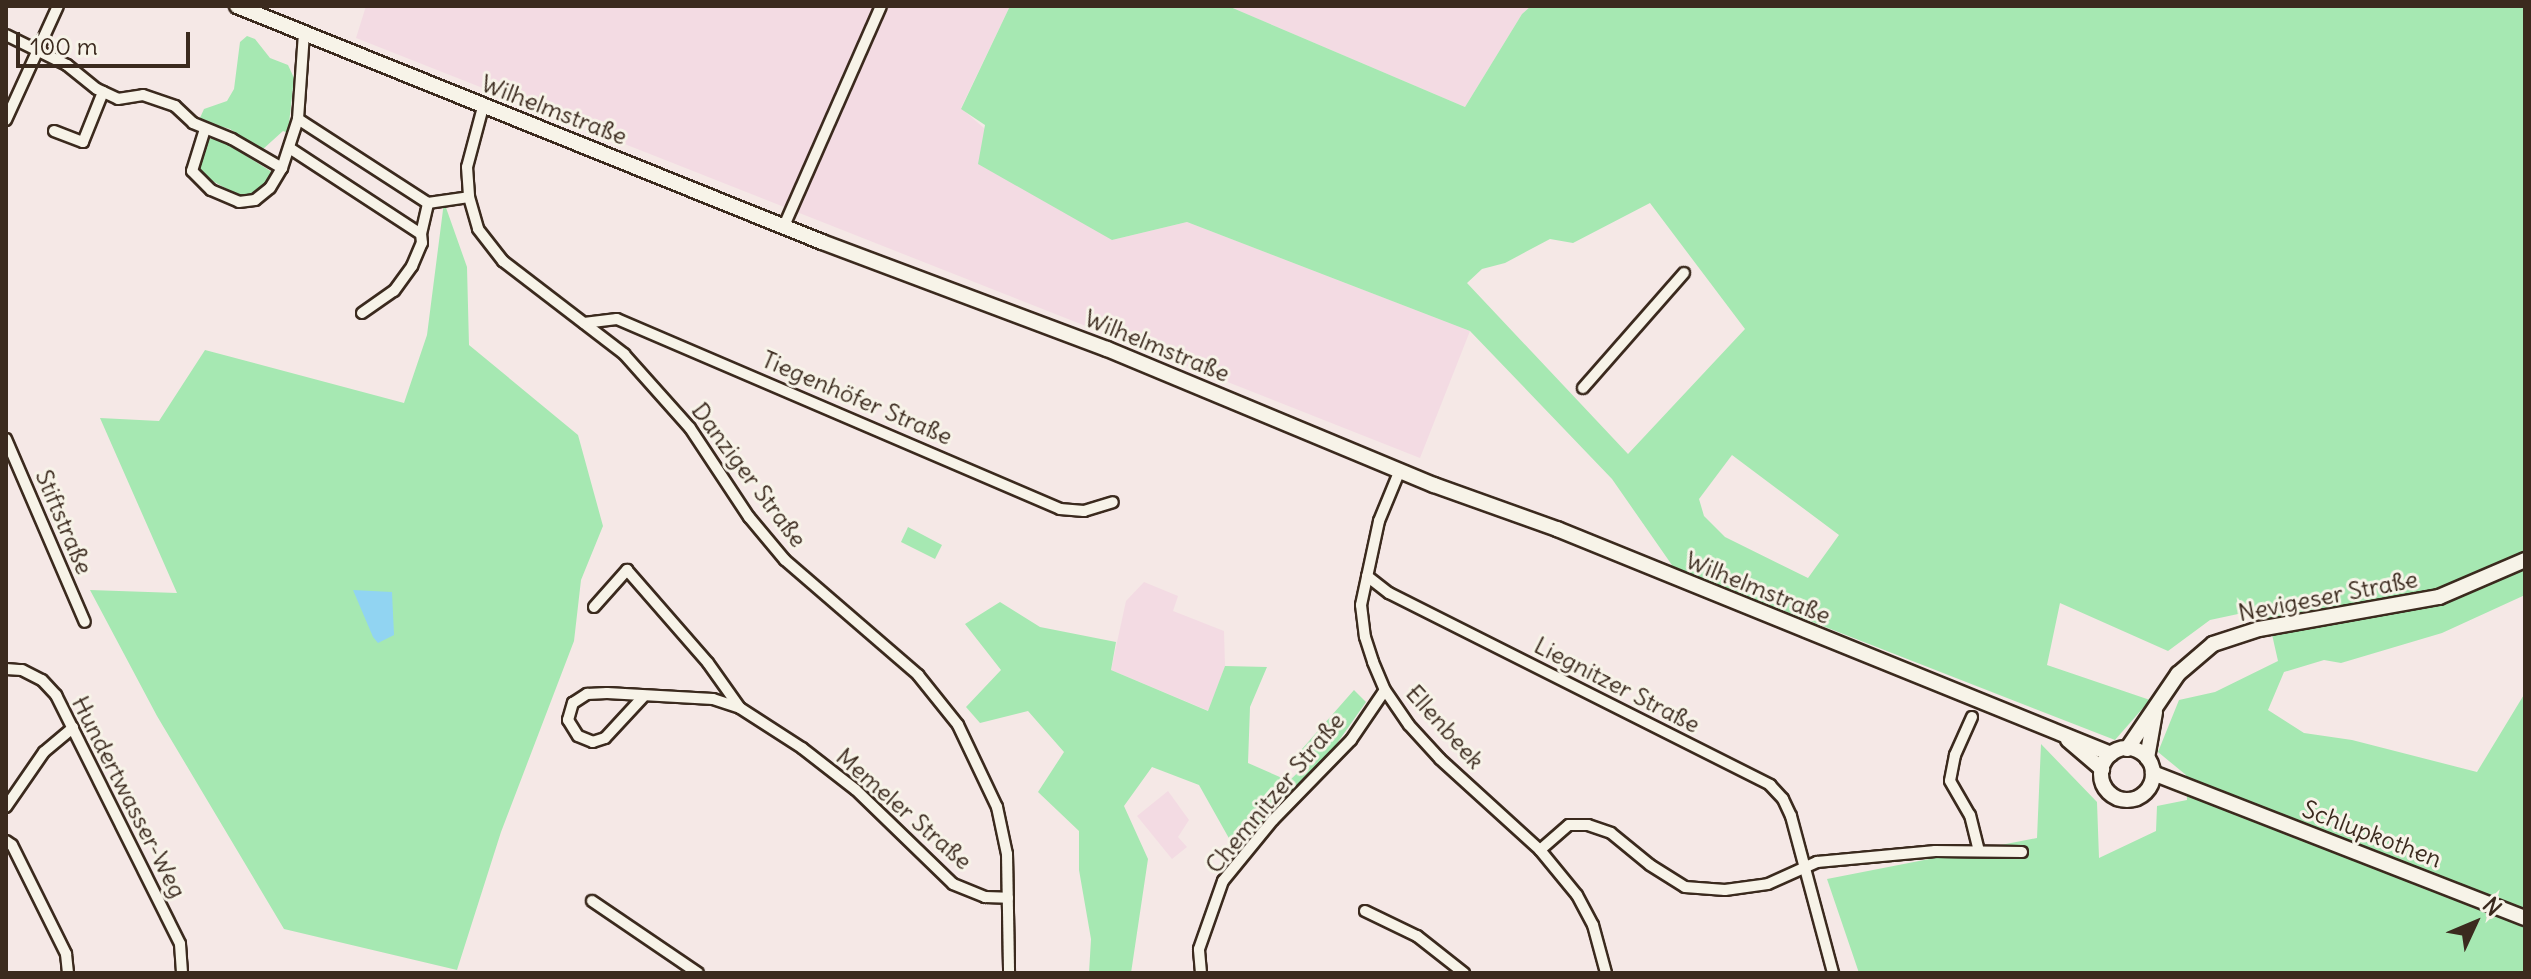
<!DOCTYPE html>
<meta charset="utf-8">
<style>
body{margin:0}
#map{position:relative;width:2531px;height:979px;overflow:hidden;background:#f5e8e6;font-family:Delius,sans-serif}
div>[style]{position:absolute}
.built>*{inset:0;background:#f3dbe3}
.green>*{inset:0;background:#a6e8b2}
.water>*{inset:0;background:#91d4f2}
.roads{filter:drop-shadow(2px 0 #3b2a1e) drop-shadow(-2px 0 #3b2a1e) drop-shadow(0 2px #3b2a1e) drop-shadow(0 -2px #3b2a1e)}
.street>*{height:10px;margin:-5px;padding:0 5px;transform-origin:5px;border-radius:5px;background:#f7f3e8}
.secondary>*{height:14px;margin:-7px;padding:0 7px;transform-origin:7px;border-radius:7px;background:#f7f3e8}
.secondary>.ring{margin:-7px;padding:0;box-sizing:content-box;background:none;border:14px solid #f7f3e8;border-radius:50%}
span{translate:-50% -50%;white-space:nowrap;text-align:center;line-height:1.15;-webkit-text-stroke:6px #f7f3e8;paint-order:stroke}
.street-label{font-size:24px;color:#3b2a1e}
.frame{position:absolute;inset:0;border:8px solid #3b2a1e;pointer-events:none}
.north{position:absolute;left:2435px;top:883px;width:80px;height:80px;-webkit-text-stroke:6px #f7f3e8;paint-order:stroke;rotate:46deg;font-size:22px;font-weight:700;line-height:32px;text-align:center;color:#3b2a1e}
.north::after{content:'';display:block;margin:auto;width:28px;height:36px;background:#3b2a1e;clip-path:polygon(50% 0,100% 100%,50% 72%,0 100%)}
.scale{position:absolute;left:16px;top:32px;width:174px;height:36px;box-sizing:border-box;border:4px solid #3b2a1e;border-top:0;padding-left:10px;font-size:24px;line-height:28px;white-space:nowrap;color:#3b2a1e;-webkit-text-stroke:6px #f7f3e8;paint-order:stroke}
</style>
<div id="map">
<div class="built">
<div style="clip-path:polygon(366px 6px,1010px 6px,961px 108px,1112px 240px,1187px 222px,1470px 331px,1420px 458px,356px 38px)"></div>
<div style="clip-path:polygon(1228px 6px,1531px 6px,1522px 14px,1465px 107px)"></div>
<div style="clip-path:polygon(1144px 582px,1178px 596px,1173px 611px,1224px 631px,1225px 666px,1209px 711px,1111px 670px,1126px 601px)"></div>
<div style="clip-path:polygon(1168px 791px,1189px 820px,1178px 837px,1187px 847px,1172px 859px,1137px 816px)"></div>
</div>
<div class="green">
<div style="clip-path:polygon(evenodd,1010px 6px,1228px 6px,1465px 107px,1522px 14px,1531px 6px,2525px 6px,2525px 595px,2442px 633px,2341px 663px,2324px 660px,2284px 672px,2268px 710px,2304px 733px,2352px 740px,2477px 772px,2525px 693px,2525px 973px,1859px 973px,1827px 879px,2037px 838px,2041px 744px,2097px 802px,2099px 858px,2156px 831px,2157px 806px,2187px 800px,2186px 775px,2158px 752px,2179px 700px,2215px 692px,2278px 661px,2266px 608px,2210px 620px,2168px 651px,2060px 603px,2047px 665px,2150px 700px,2115px 740px,1674px 568px,1612px 479px,1470px 331px,1187px 222px,1112px 240px,978px 164px,985px 125px,961px 109px,1010px 6px,1650px 203px,1745px 329px,1628px 454px,1467px 283px,1482px 269px,1505px 263px,1550px 239px,1573px 243px,1650px 203px,1010px 6px,1732px 455px,1839px 535px,1808px 578px,1725px 537px,1704px 516px,1699px 499px,1732px 455px)"></div>
<div style="clip-path:polygon(247px 36px,255px 39px,270px 58px,288px 65px,294px 78px,288px 133px,283px 131px,262px 150px,230px 129px,199px 120px,204px 109px,227px 101px,234px 89px,240px 42px)"></div>
<div style="clip-path:polygon(216px 137px,275px 174px,271px 181px,254px 196px,242px 197px,203px 176px,197px 167px,209px 139px)"></div>
<div style="clip-path:polygon(444px 202px,467px 267px,469px 345px,578px 435px,603px 526px,581px 580px,574px 641px,501px 832px,457px 970px,284px 929px,157px 716px,90px 590px,177px 593px,100px 418px,159px 421px,205px 350px,404px 403px,427px 335px)"></div>
<div style="clip-path:polygon(908px 527px,942px 545px,935px 559px,901px 542px)"></div>
<div style="clip-path:polygon(1000px 602px,1040px 627px,1116px 642px,1111px 670px,1208px 711px,1225px 666px,1267px 667px,1250px 707px,1248px 763px,1289px 781px,1310px 761px,1302px 749px,1354px 690px,1366px 702px,1324px 762px,1235px 849px,1199px 785px,1152px 767px,1124px 806px,1148px 859px,1131px 973px,1089px 973px,1091px 939px,1079px 870px,1079px 831px,1038px 792px,1064px 752px,1028px 711px,980px 723px,966px 707px,1001px 670px,965px 624px)"></div>
</div>
<div class="water">
<div style="clip-path:polygon(353px 590px,392px 592px,394px 635px,378px 643px,373px 637px)"></div>
</div>
<div class="roads">
<div class="street">
<div style="left:6px;top:35px;width:68px;rotate:26.2deg"></div>
<div style="left:67px;top:65px;width:38px;rotate:39deg"></div>
<div style="left:97px;top:89px;width:23px;rotate:25deg"></div>
<div style="left:118px;top:99px;width:25px;rotate:-9deg"></div>
<div style="left:143px;top:95px;width:34px;rotate:19deg"></div>
<div style="left:175px;top:106px;width:25px;rotate:43deg"></div>
<div style="left:193px;top:123px;width:42px;rotate:22.3deg"></div>
<div style="left:232px;top:139px;width:58px;rotate:30.1deg"></div>
<div style="left:282px;top:168px;width:52px;rotate:-71.9deg"></div>
<div style="left:298px;top:119px;width:85px;rotate:-86deg"></div>
<div style="left:483px;top:107px;width:62px;rotate:104.9deg"></div>
<div style="left:467px;top:167px;width:30px;rotate:86deg"></div>
<div style="left:469px;top:197px;width:33px;rotate:74deg"></div>
<div style="left:478px;top:229px;width:41px;rotate:52deg"></div>
<div style="left:503px;top:261px;width:153px;rotate:37.5deg"></div>
<div style="left:624px;top:354px;width:99px;rotate:48.3deg"></div>
<div style="left:690px;top:428px;width:107px;rotate:56.5deg"></div>
<div style="left:749px;top:517px;width:56px;rotate:50.1deg"></div>
<div style="left:785px;top:560px;width:176px;rotate:40.8deg"></div>
<div style="left:918px;top:675px;width:64px;rotate:51.3deg"></div>
<div style="left:958px;top:725px;width:91px;rotate:64.6deg"></div>
<div style="left:997px;top:807px;width:48px;rotate:78deg"></div>
<div style="left:1007px;top:854px;width:119px;rotate:89deg"></div>
<div style="left:298px;top:119px;width:155px;rotate:32.9deg"></div>
<div style="left:6px;top:120px;width:125px;rotate:-65.5deg"></div>
<div style="left:205px;top:129px;width:44px;rotate:107.2deg"></div>
<div style="left:192px;top:171px;width:27px;rotate:45deg"></div>
<div style="left:211px;top:190px;width:30px;rotate:23deg"></div>
<div style="left:239px;top:202px;width:16px;rotate:-7deg"></div>
<div style="left:255px;top:200px;width:19px;rotate:-39deg"></div>
<div style="left:270px;top:188px;width:23px;rotate:-59deg"></div>
<div style="left:54px;top:131px;width:31px;rotate:21deg"></div>
<div style="left:83px;top:142px;width:54px;rotate:-68.2deg"></div>
<div style="left:291px;top:149px;width:155px;rotate:33.2deg"></div>
<div style="left:421px;top:234px;width:32px;rotate:-77deg"></div>
<div style="left:428px;top:203px;width:41px;rotate:-8.3deg"></div>
<div style="left:784px;top:226px;width:240px;rotate:-66.2deg"></div>
<div style="left:362px;top:313px;width:39px;rotate:-35deg"></div>
<div style="left:394px;top:291px;width:31px;rotate:-54deg"></div>
<div style="left:412px;top:266px;width:25px;rotate:-67deg"></div>
<div style="left:422px;top:243px;width:9px;rotate:-96deg"></div>
<div style="left:584px;top:323px;width:33px;rotate:-7deg"></div>
<div style="left:617px;top:319px;width:482px;rotate:23.2deg"></div>
<div style="left:1060px;top:509px;width:24px;rotate:5deg"></div>
<div style="left:1084px;top:511px;width:30px;rotate:-17deg"></div>
<div style="left:1583px;top:388px;width:153px;rotate:-48.7deg"></div>
<div style="left:6px;top:439px;width:199px;rotate:66.7deg"></div>
<div style="left:1400px;top:470px;width:55px;rotate:112.4deg"></div>
<div style="left:1379px;top:521px;width:86px;rotate:102.1deg"></div>
<div style="left:1361px;top:605px;width:32px;rotate:83deg"></div>
<div style="left:1365px;top:637px;width:26px;rotate:72deg"></div>
<div style="left:1373px;top:662px;width:30px;rotate:67deg"></div>
<div style="left:1385px;top:690px;width:42px;rotate:55.6deg"></div>
<div style="left:1409px;top:725px;width:46px;rotate:47.6deg"></div>
<div style="left:1440px;top:759px;width:135px;rotate:42.3deg"></div>
<div style="left:1540px;top:850px;width:58px;rotate:50.6deg"></div>
<div style="left:1577px;top:895px;width:34px;rotate:62deg"></div>
<div style="left:1593px;top:925px;width:50px;rotate:74.8deg"></div>
<div style="left:1367px;top:576px;width:28px;rotate:38deg"></div>
<div style="left:1389px;top:593px;width:427px;rotate:26.7deg"></div>
<div style="left:1770px;top:785px;width:19px;rotate:47deg"></div>
<div style="left:1783px;top:799px;width:19px;rotate:65deg"></div>
<div style="left:1791px;top:816px;width:163px;rotate:75deg"></div>
<div style="left:594px;top:607px;width:50px;rotate:-48.3deg"></div>
<div style="left:627px;top:570px;width:123px;rotate:48.9deg"></div>
<div style="left:708px;top:663px;width:55px;rotate:54.6deg"></div>
<div style="left:740px;top:708px;width:74px;rotate:32.8deg"></div>
<div style="left:802px;top:748px;width:68px;rotate:37.9deg"></div>
<div style="left:856px;top:790px;width:135px;rotate:44.1deg"></div>
<div style="left:953px;top:884px;width:35px;rotate:22deg"></div>
<div style="left:985px;top:897px;width:23px;rotate:2deg"></div>
<div style="left:6px;top:669px;width:16px;rotate:4deg"></div>
<div style="left:22px;top:670px;width:22px;rotate:27deg"></div>
<div style="left:42px;top:680px;width:21px;rotate:47deg"></div>
<div style="left:56px;top:695px;width:278px;rotate:63.5deg"></div>
<div style="left:180px;top:944px;width:29px;rotate:86deg"></div>
<div style="left:643px;top:697px;width:56px;rotate:132.8deg"></div>
<div style="left:605px;top:738px;width:13px;rotate:162deg"></div>
<div style="left:593px;top:742px;width:16px;rotate:-158deg"></div>
<div style="left:578px;top:736px;width:19px;rotate:-122deg"></div>
<div style="left:568px;top:720px;width:18px;rotate:-74deg"></div>
<div style="left:573px;top:703px;width:17px;rotate:-33deg"></div>
<div style="left:587px;top:694px;width:20px;rotate:-3deg"></div>
<div style="left:607px;top:693px;width:106px;rotate:3.2deg"></div>
<div style="left:713px;top:699px;width:28px;rotate:18deg"></div>
<div style="left:1972px;top:717px;width:42px;rotate:114.1deg"></div>
<div style="left:1955px;top:755px;width:26px;rotate:101deg"></div>
<div style="left:1950px;top:781px;width:39px;rotate:60deg"></div>
<div style="left:1970px;top:815px;width:36px;rotate:76deg"></div>
<div style="left:6px;top:807px;width:67px;rotate:-55.4deg"></div>
<div style="left:44px;top:752px;width:38px;rotate:-40deg"></div>
<div style="left:6px;top:841px;width:7px;rotate:34deg"></div>
<div style="left:12px;top:845px;width:122px;rotate:63.6deg"></div>
<div style="left:66px;top:954px;width:19px;rotate:84deg"></div>
<div style="left:1540px;top:850px;width:38px;rotate:-41deg"></div>
<div style="left:1569px;top:825px;width:19px"></div>
<div style="left:1588px;top:825px;width:24px;rotate:19deg"></div>
<div style="left:1611px;top:833px;width:50px;rotate:39.4deg"></div>
<div style="left:1650px;top:865px;width:41px;rotate:32.2deg"></div>
<div style="left:1685px;top:887px;width:40px;rotate:4.3deg"></div>
<div style="left:1725px;top:890px;width:43px;rotate:-7.9deg"></div>
<div style="left:1768px;top:884px;width:54px;rotate:-24.2deg"></div>
<div style="left:1817px;top:862px;width:119px;rotate:-5.3deg"></div>
<div style="left:1935px;top:851px;width:87px;rotate:0.7deg"></div>
<div style="left:592px;top:901px;width:128px;rotate:34.2deg"></div>
<div style="left:1365px;top:911px;width:58px;rotate:25.7deg"></div>
<div style="left:1417px;top:936px;width:60px;rotate:38.2deg"></div>
<div style="left:1201px;top:973px;width:24px;rotate:-95deg"></div>
<div style="left:1199px;top:949px;width:72px;rotate:-70.6deg"></div>
<div style="left:1223px;top:881px;width:79px;rotate:-50.7deg"></div>
<div style="left:1273px;top:820px;width:112px;rotate:-45.7deg"></div>
<div style="left:1351px;top:740px;width:60px;rotate:-55.8deg"></div>
</div>
<div class="secondary">
<div style="left:237px;top:6px;width:631px;rotate:21.97deg"></div>
<div style="left:822px;top:242px;width:304px;rotate:20.6deg"></div>
<div style="left:1107px;top:349px;width:354px;rotate:22.6deg"></div>
<div style="left:1434px;top:485px;width:131px;rotate:19.7deg"></div>
<div style="left:1557px;top:529px;width:598px;rotate:22.1deg"></div>
<div style="left:2068px;top:740px;width:45px;rotate:40.5deg"></div>
<div class="ring" style="left:2101px;top:748px;width:38px;height:38px"></div>
<div style="left:2127px;top:749px;width:91px;rotate:-55.8deg"></div>
<div style="left:2178px;top:674px;width:46px;rotate:-40.6deg"></div>
<div style="left:2213px;top:644px;width:48px;rotate:-18.1deg"></div>
<div style="left:2259px;top:629px;width:183px;rotate:-10.1deg"></div>
<div style="left:2439px;top:597px;width:94px;rotate:-23.3deg"></div>
<div style="left:2147px;top:758px;width:47px;rotate:-80.1deg"></div>
<div style="left:2153px;top:773px;width:399px;rotate:21.3deg"></div>
</div>
</div>
<div class="street-label">
<span style="left:554px;top:110px;rotate:21deg">Wilhelmstraße</span>
<span style="left:1157px;top:346px;rotate:22deg">Wilhelmstraße</span>
<span style="left:857px;top:398px;rotate:23deg">Tiegenhöfer Straße</span>
<span style="left:749px;top:475px;rotate:53deg">Danziger Straße</span>
<span style="left:64px;top:522px;rotate:67deg">Stiftstraße</span>
<span style="left:1758px;top:588px;rotate:22deg">Wilhelmstraße</span>
<span style="left:2328px;top:596px;rotate:-11deg">Nevigeser Straße</span>
<span style="left:1617px;top:685px;rotate:27deg">Liegnitzer Straße</span>
<span style="left:1445px;top:727px;rotate:48deg">Ellenbeek</span>
<span style="left:1275px;top:793px;rotate:-50deg">Chemnitzer Straße</span>
<span style="left:129px;top:797px;rotate:63deg">Hundertwasser-Weg</span>
<span style="left:904px;top:809px;rotate:41deg">Memeler Straße</span>
<span style="left:2372px;top:834px;rotate:21deg">Schlupkothen</span>
</div>
<div class="frame"></div>
<div class="north">N</div>
<div class="scale">100 m</div>
</div>
